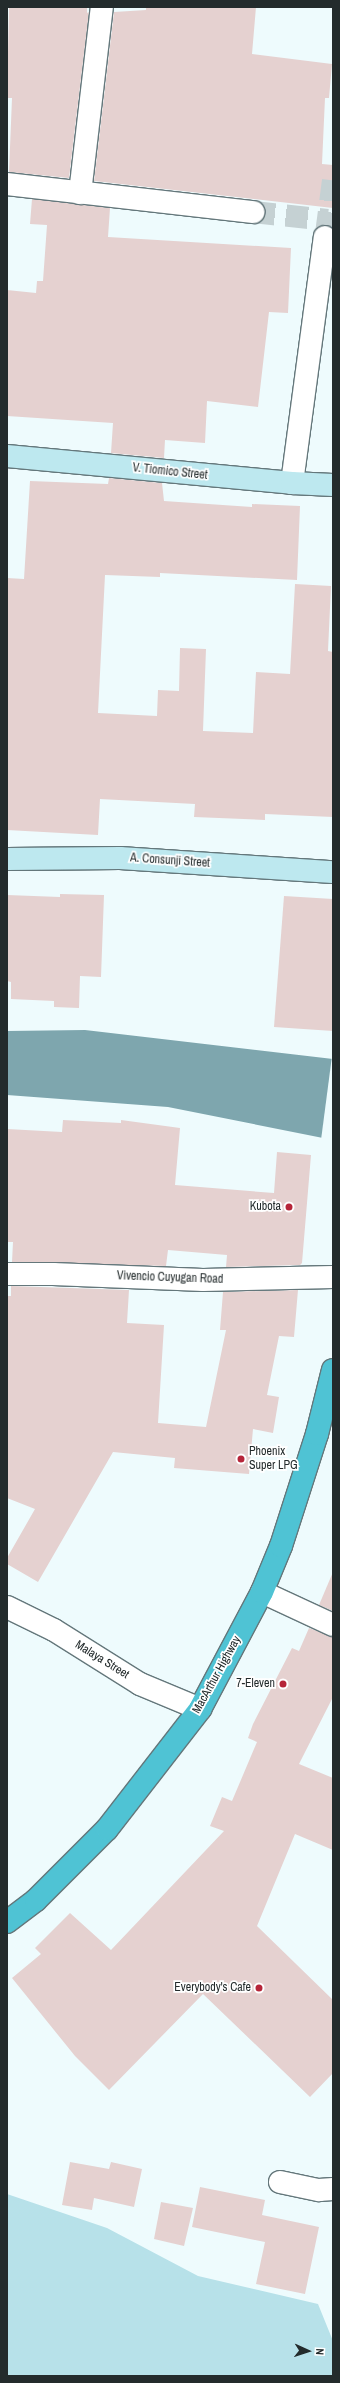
<!DOCTYPE html>
<style>
body{margin:0}
#map{position:relative;width:340px;height:2383px;overflow:hidden;background:#eefbfd;font-family:"Archivo Narrow",sans-serif}
div>[style]{position:absolute}
.green>*{inset:0;background:#b7e1e9}
.water>*{inset:0;background:#7ea6ae}
.pier>*{inset:0;background:#eefbfd}
.building>*{inset:0;background:#e5d1d0}
.minor-tunnel>*{height:22px;margin-top:-11px;transform-origin:0;background:repeating-linear-gradient(90deg,#c5d1d3 0 22px,transparent 0 33px)}
.roads{filter:drop-shadow(1px 0 #64777b) drop-shadow(-1px 0 #64777b) drop-shadow(0 1px #64777b) drop-shadow(0 -1px #64777b)}
.minor>*{height:22px;margin:-11px;padding:0 11px;transform-origin:11px;border-radius:11px;background:#fff}
.tertiary>*{height:22px;margin:-11px;padding:0 11px;transform-origin:11px;border-radius:11px;background:#fff}
.secondary>*{height:22px;margin:-11px;padding:0 11px;transform-origin:11px;border-radius:11px;background:#bde8ef}
.trunk>*{height:22px;margin:-11px;padding:0 11px;transform-origin:11px;border-radius:11px;background:#4fc3d4}
.dots>*{width:11px;height:11px;translate:-50% -50%;box-sizing:border-box;border:2px solid #fff;border-radius:50%}
span{translate:-50% -50%;white-space:nowrap;text-align:center;line-height:1.15;-webkit-text-stroke:3.5px #fff;paint-order:stroke}
.street-label{font-size:12px;color:#232b2c}
.poi-label{font-size:12px;color:#232b2c}
.right{translate:-100% -50%;text-align:right}
.left{translate:0 -50%;text-align:left}
.frame{position:absolute;inset:0;border:8px solid #232b2c;pointer-events:none}
.north{position:absolute;left:288px;top:2331px;width:40px;height:40px;-webkit-text-stroke:3px #fff;paint-order:stroke;rotate:93deg;font-size:11px;font-weight:700;line-height:16px;text-align:center;color:#232b2c}
.north::after{content:'';display:block;margin:auto;width:14px;height:18px;background:#232b2c;clip-path:polygon(50% 0,100% 100%,50% 72%,0 100%)}
</style>
<div id="map">
<div class="green">
<div style="clip-path:polygon(7px 2194px,107px 2228px,198px 2276px,318px 2304px,333px 2341px,333px 2376px,7px 2376px)"></div>
</div>
<div class="water">
<div style="clip-path:polygon(85px 1030px,333px 1059px,333px 1140px,168px 1107px,7px 1095px,7px 1031px)"></div>
</div>
<div class="pier">
<div style="clip-path:polygon(332px 1056px,333px 1056px,333px 1142px,321px 1140px)"></div>
</div>
<div class="building">
<div style="clip-path:polygon(9px 7px,87px 7px,87px 13px,89px 12px,69px 178px,9px 172px,12px 98px,7px 98px)"></div>
<div style="clip-path:polygon(146px 7px,256px 7px,252px 54px,332px 64px,329px 98px,325px 98px,322px 164px,333px 165px,333px 208px,94px 181px,114px 12px,146px 10px)"></div>
<div style="clip-path:polygon(32px 199px,110px 208px,108px 237px,291px 248px,288px 313px,269px 312px,258px 407px,207px 401px,205px 443px,165px 440px,164px 458px,111px 453px,113px 423px,7px 416px,7px 290px,36px 293px,37px 281px,43px 281px,47px 225px,30px 224px)"></div>
<div style="clip-path:polygon(109px 478px,162px 483px,164px 501px,252px 507px,252px 504px,300px 506px,297px 580px,160px 573px,160px 577px,105px 575px,98px 713px,157px 716px,158px 690px,179px 691px,180px 648px,206px 649px,203px 731px,253px 733px,256px 672px,290px 674px,295px 584px,331px 586px,328px 651px,333px 652px,333px 817px,265px 814px,265px 820px,194px 817px,195px 804px,100px 799px,98px 835px,7px 830px,7px 578px,24px 579px,30px 481px,108px 484px)"></div>
<div style="clip-path:polygon(60px 894px,104px 895px,101px 977px,80px 976px,79px 1008px,54px 1007px,54px 1001px,11px 999px,11px 982px,7px 981px,7px 895px,60px 897px)"></div>
<div style="clip-path:polygon(284px 896px,333px 899px,333px 1031px,274px 1027px)"></div>
<div style="clip-path:polygon(63px 1120px,121px 1123px,121px 1120px,180px 1128px,175px 1185px,274px 1193px,277px 1152px,311px 1155px,302px 1263px,300px 1265px,226px 1267px,227px 1255px,168px 1250px,166px 1266px,12px 1262px,13px 1242px,7px 1242px,7px 1129px,62px 1132px)"></div>
<div style="clip-path:polygon(11px 1286px,129px 1290px,127px 1323px,164px 1325px,158px 1423px,206px 1427px,226px 1330px,220px 1330px,223px 1292px,298px 1290px,294px 1337px,279px 1336px,267px 1395px,279px 1397px,273px 1433px,253px 1429px,249px 1474px,174px 1468px,175px 1458px,113px 1452px,38px 1582px,7px 1564px,7px 1558px,35px 1509px,7px 1498px,7px 1296px,11px 1296px)"></div>
<div style="clip-path:polygon(333px 1572px,333px 1611px,319px 1605px)"></div>
<div style="clip-path:polygon(309px 1628px,333px 1637px,333px 1697px,299px 1764px,333px 1778px,333px 1850px,295px 1834px,257px 1926px,333px 2000px,333px 2073px,310px 2097px,203px 1994px,109px 2090px,75px 2056px,12px 1978px,41px 1954px,35px 1948px,70px 1913px,111px 1950px,224px 1831px,210px 1826px,222px 1797px,232px 1801px,257px 1742px,248px 1738px,253px 1724px,292px 1648px,299px 1651px)"></div>
<div style="clip-path:polygon(70px 2162px,109px 2169px,111px 2162px,142px 2169px,134px 2207px,94px 2198px,92px 2210px,62px 2205px)"></div>
<div style="clip-path:polygon(200px 2187px,265px 2200px,262px 2215px,319px 2227px,305px 2294px,256px 2284px,265px 2242px,192px 2227px)"></div>
<div style="clip-path:polygon(161px 2202px,193px 2208px,184px 2246px,154px 2239px)"></div>
</div>
<div class="minor-tunnel">
<div style="left:253px;top:212px;width:75px;rotate:6.1deg"></div>
<div style="left:326px;top:234px;width:54px;rotate:-82.6deg"></div>
</div>
<div class="roads">
<div class="minor">
<div style="left:7px;top:184px;width:248px;rotate:6.5deg"></div>
<div style="left:80px;top:193px;width:187px;rotate:-83.3deg"></div>
<div style="left:292px;top:483px;width:248px;rotate:-82.4deg"></div>
<div style="left:7px;top:1274px;width:46px"></div>
<div style="left:53px;top:1274px;width:150px;rotate:2.3deg"></div>
<div style="left:203px;top:1280px;width:130px;rotate:-1.3deg"></div>
<div style="left:7px;top:1607px;width:52px;rotate:26.1deg"></div>
<div style="left:54px;top:1630px;width:102px;rotate:32.1deg"></div>
<div style="left:140px;top:1684px;width:65px;rotate:22.6deg"></div>
<div style="left:280px;top:2182px;width:40px;rotate:12deg"></div>
<div style="left:319px;top:2190px;width:14px;rotate:-4deg"></div>
</div>
<div class="tertiary">
<div style="left:262px;top:1592px;width:78px;rotate:24.9deg"></div>
</div>
<div class="secondary">
<div style="left:7px;top:456px;width:286px;rotate:5.4deg"></div>
<div style="left:292px;top:483px;width:41px;rotate:2.8deg"></div>
<div style="left:7px;top:859px;width:113px;rotate:-0.5deg"></div>
<div style="left:120px;top:858px;width:213px;rotate:3.8deg"></div>
</div>
<div class="trunk">
<div style="left:7px;top:1922px;width:36px;rotate:-37deg"></div>
<div style="left:36px;top:1900px;width:100px;rotate:-45deg"></div>
<div style="left:107px;top:1829px;width:152px;rotate:-52.2deg"></div>
<div style="left:200px;top:1709px;width:132px;rotate:-62.1deg"></div>
<div style="left:262px;top:1592px;width:50px;rotate:-67.6deg"></div>
<div style="left:281px;top:1546px;width:118px;rotate:-72.2deg"></div>
<div style="left:317px;top:1434px;width:66px;rotate:-76deg"></div>
</div>
</div>
<div class="dots">
<div style="left:289px;top:1207px;background:#b62539"></div>
<div style="left:241px;top:1459px;background:#b62539"></div>
<div style="left:283px;top:1684px;background:#b62539"></div>
<div style="left:259px;top:1988px;background:#b62539"></div>
</div>
<div class="street-label">
<span style="left:170px;top:472px;rotate:6deg">V. Tiomico Street</span>
<span style="left:170px;top:861px;rotate:4deg">A. Consunji Street</span>
<span style="left:170px;top:1278px;rotate:2deg">Vivencio Cuyugan Road</span>
<span style="left:102px;top:1660px;rotate:32deg">Malaya Street</span>
<span style="left:217px;top:1675px;rotate:-61deg">MacArthur Highway</span>
</div>
<div class="poi-label">
<span class="right" style="left:281px;top:1207px">Kubota</span>
<span class="left" style="left:249px;top:1459px">Phoenix<br>Super LPG</span>
<span class="right" style="left:275px;top:1684px">7-Eleven</span>
<span class="right" style="left:251px;top:1988px">Everybody's Cafe</span>
</div>
<div class="frame"></div>
<div class="north">N</div>
</div>
